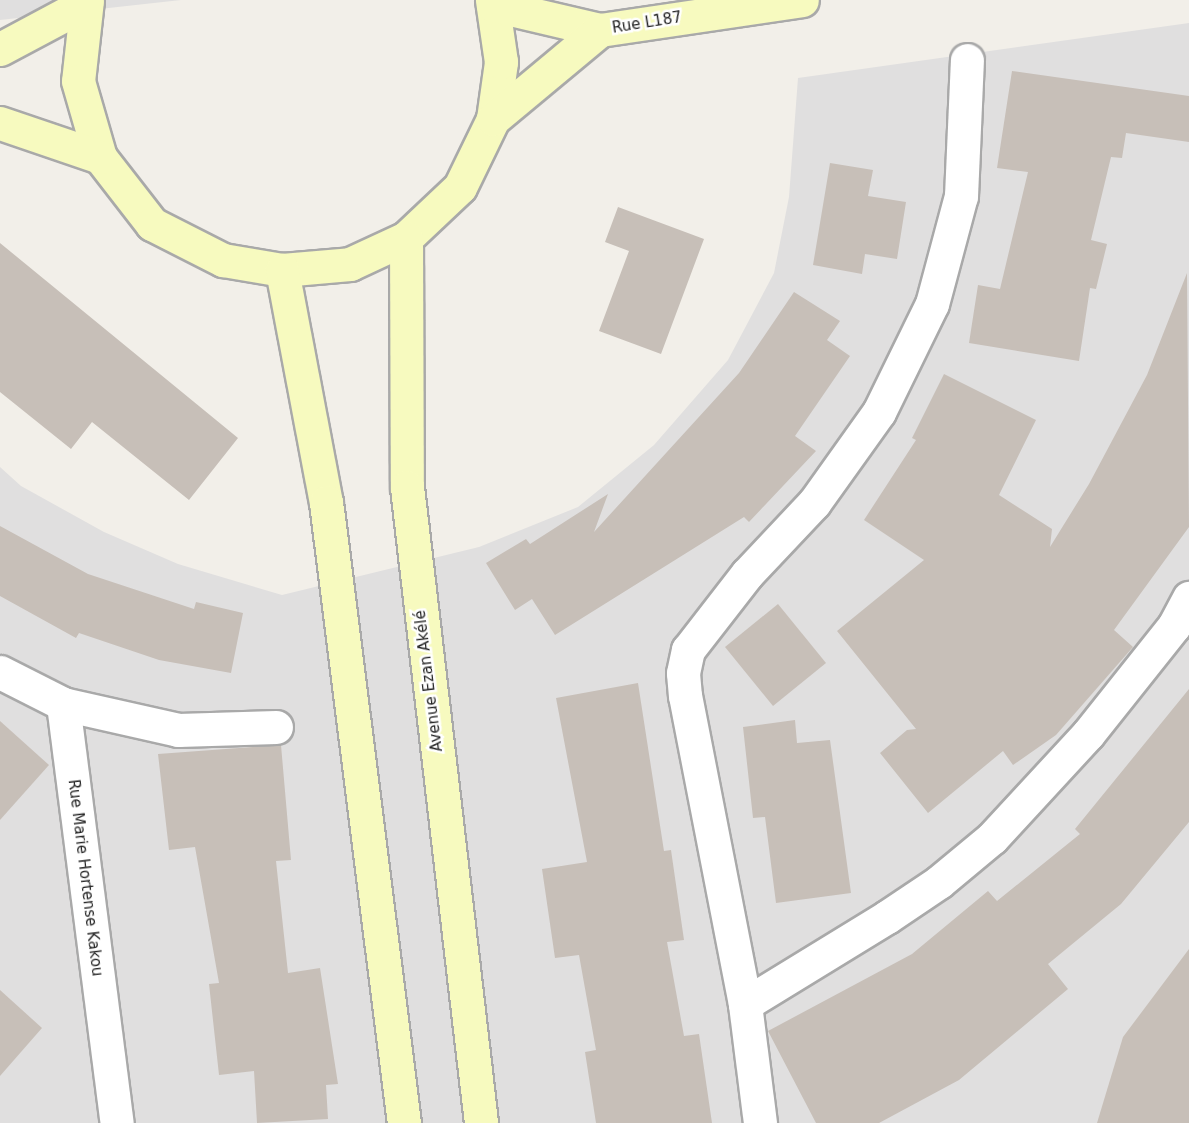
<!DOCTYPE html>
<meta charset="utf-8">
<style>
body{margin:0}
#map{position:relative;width:1189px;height:1123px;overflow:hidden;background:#f2efe9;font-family:"DejaVu Sans",sans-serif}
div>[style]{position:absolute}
.residential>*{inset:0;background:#e0dfdf}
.building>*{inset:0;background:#c7bfb8}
.roads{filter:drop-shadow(2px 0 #a9a9a9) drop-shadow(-2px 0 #a9a9a9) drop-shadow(0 2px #a9a9a9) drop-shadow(0 -2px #a9a9a9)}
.street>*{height:33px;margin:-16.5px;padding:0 16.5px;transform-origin:16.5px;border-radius:16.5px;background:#fff}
.secondary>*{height:33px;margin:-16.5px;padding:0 16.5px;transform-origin:16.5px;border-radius:16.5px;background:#f7fabf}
span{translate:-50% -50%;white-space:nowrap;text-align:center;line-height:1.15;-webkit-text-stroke:5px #fff;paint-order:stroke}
.street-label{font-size:15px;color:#222}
</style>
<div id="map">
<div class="residential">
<div style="clip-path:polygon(0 0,181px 0,0 20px)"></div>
<div style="clip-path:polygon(1189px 23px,1189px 1123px,0 1123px,0 467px,21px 486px,104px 532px,178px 564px,282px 595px,479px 547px,578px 507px,654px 445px,728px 360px,774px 273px,789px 197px,798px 78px)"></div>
</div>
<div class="building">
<div style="clip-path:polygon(1012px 71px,1189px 96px,1189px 142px,1126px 133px,1122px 158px,1111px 157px,1091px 240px,1107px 244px,1096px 289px,1090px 288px,1079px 361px,969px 343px,978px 285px,1000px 289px,1028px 172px,997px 168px)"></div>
<div style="clip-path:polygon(830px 163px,873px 170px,868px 196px,906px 202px,897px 259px,865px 254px,862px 274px,813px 265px)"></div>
<div style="clip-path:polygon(618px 207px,704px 239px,661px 354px,599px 331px,629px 251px,605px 242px)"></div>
<div style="clip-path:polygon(0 243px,238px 438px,189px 500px,92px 422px,71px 449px,0 392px)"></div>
<div style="clip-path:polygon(1187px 273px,1189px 527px,1114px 630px,1133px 647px,1056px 735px,1013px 765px,1003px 751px,928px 813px,880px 753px,907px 730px,916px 729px,837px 631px,924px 560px,864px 520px,916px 440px,912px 438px,944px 374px,1036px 420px,999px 495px,1052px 529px,1050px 547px,1089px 484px,1147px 375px)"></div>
<div style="clip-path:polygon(794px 292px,840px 321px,827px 340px,850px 356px,795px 436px,816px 451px,749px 522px,744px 517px,555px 635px,532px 599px,515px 610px,486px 563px,526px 539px,530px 544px,608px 494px,594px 532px,739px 373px)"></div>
<div style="clip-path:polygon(0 526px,88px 574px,194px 609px,196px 602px,243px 613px,231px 673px,159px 660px,79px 633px,76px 638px,0 596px)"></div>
<div style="clip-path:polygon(778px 604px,826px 663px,773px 706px,725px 647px)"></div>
<div style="clip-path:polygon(638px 683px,664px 851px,671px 850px,684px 940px,667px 942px,684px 1036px,699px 1034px,712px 1123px,596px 1123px,585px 1052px,596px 1050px,579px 955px,555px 958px,542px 869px,587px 862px,556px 698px)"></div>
<div style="clip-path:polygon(1189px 689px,1189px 822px,1121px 904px,1048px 964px,1068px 989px,959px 1080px,879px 1123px,816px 1123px,768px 1031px,912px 954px,988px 891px,997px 901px,1080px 834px,1075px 829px)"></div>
<div style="clip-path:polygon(795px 720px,797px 743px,830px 740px,851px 893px,776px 903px,765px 817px,753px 818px,743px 727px)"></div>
<div style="clip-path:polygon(0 721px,49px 765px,0 820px)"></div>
<div style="clip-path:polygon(281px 745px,291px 860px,276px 861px,288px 973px,320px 968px,338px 1084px,326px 1085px,328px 1119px,257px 1123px,254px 1071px,219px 1075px,209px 984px,219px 983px,195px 847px,169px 850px,158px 754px)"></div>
<div style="clip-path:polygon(1189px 949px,1189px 1123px,1097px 1123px,1123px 1037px)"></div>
<div style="clip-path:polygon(0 990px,42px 1028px,0 1076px)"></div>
</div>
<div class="roads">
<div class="street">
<div style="left:0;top:672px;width:71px;rotate:26.9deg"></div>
<div style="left:63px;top:704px;width:422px;rotate:82.7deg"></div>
<div style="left:63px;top:704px;width:118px;rotate:12.7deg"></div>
<div style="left:178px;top:730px;width:98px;rotate:-1.8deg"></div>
<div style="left:745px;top:1004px;width:167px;rotate:-31.5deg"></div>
<div style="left:887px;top:917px;width:63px;rotate:-33.9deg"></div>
<div style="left:939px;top:882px;width:69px;rotate:-39.7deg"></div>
<div style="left:992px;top:838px;width:142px;rotate:-47.3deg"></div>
<div style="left:1088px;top:734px;width:138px;rotate:-51.5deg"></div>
<div style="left:1174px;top:626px;width:32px;rotate:-62deg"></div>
<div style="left:760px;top:1123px;width:120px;rotate:-97.2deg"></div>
<div style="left:745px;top:1004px;width:314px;rotate:-101deg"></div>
<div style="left:685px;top:696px;width:23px;rotate:-95deg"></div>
<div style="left:683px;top:673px;width:24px;rotate:-78deg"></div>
<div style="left:688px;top:650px;width:96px;rotate:-52.2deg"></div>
<div style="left:747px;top:574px;width:98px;rotate:-46.7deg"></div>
<div style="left:814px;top:503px;width:112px;rotate:-54.5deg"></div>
<div style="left:879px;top:412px;width:120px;rotate:-63.9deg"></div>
<div style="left:932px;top:304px;width:112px;rotate:-75deg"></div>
<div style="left:961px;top:196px;width:136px;rotate:-87.5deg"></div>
</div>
<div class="secondary">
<div style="left:87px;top:0;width:81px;rotate:96.3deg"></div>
<div style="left:78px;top:81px;width:79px;rotate:73.9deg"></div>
<div style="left:100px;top:157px;width:85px;rotate:52.2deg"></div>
<div style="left:152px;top:224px;width:80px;rotate:26.9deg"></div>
<div style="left:223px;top:260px;width:60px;rotate:9.6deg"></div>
<div style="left:282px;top:270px;width:68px;rotate:-5deg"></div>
<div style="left:350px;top:264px;width:62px;rotate:-24.9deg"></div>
<div style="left:406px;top:238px;width:74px;rotate:-43.4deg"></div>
<div style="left:460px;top:187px;width:76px;rotate:-64.1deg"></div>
<div style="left:493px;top:119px;width:58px;rotate:-82deg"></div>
<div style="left:501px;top:62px;width:63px;rotate:-98.3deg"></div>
<div style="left:493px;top:5px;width:110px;rotate:13.2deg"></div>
<div style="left:600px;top:30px;width:204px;rotate:-8.4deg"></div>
<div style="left:0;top:49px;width:98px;rotate:-28.1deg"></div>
<div style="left:493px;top:119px;width:139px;rotate:-39.8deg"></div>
<div style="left:0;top:123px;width:106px;rotate:18.8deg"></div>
<div style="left:406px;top:238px;width:249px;rotate:89.8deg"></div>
<div style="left:407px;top:487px;width:640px;rotate:83.36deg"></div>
<div style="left:282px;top:270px;width:236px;rotate:79.3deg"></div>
<div style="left:326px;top:502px;width:626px;rotate:82.84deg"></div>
</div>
</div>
<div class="street-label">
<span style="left:647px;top:23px;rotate:-9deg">Rue L187</span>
<span style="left:429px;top:681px;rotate:-97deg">Avenue Ezan Akélé</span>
<span style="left:85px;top:878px;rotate:83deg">Rue Marie Hortense Kakou</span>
</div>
</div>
